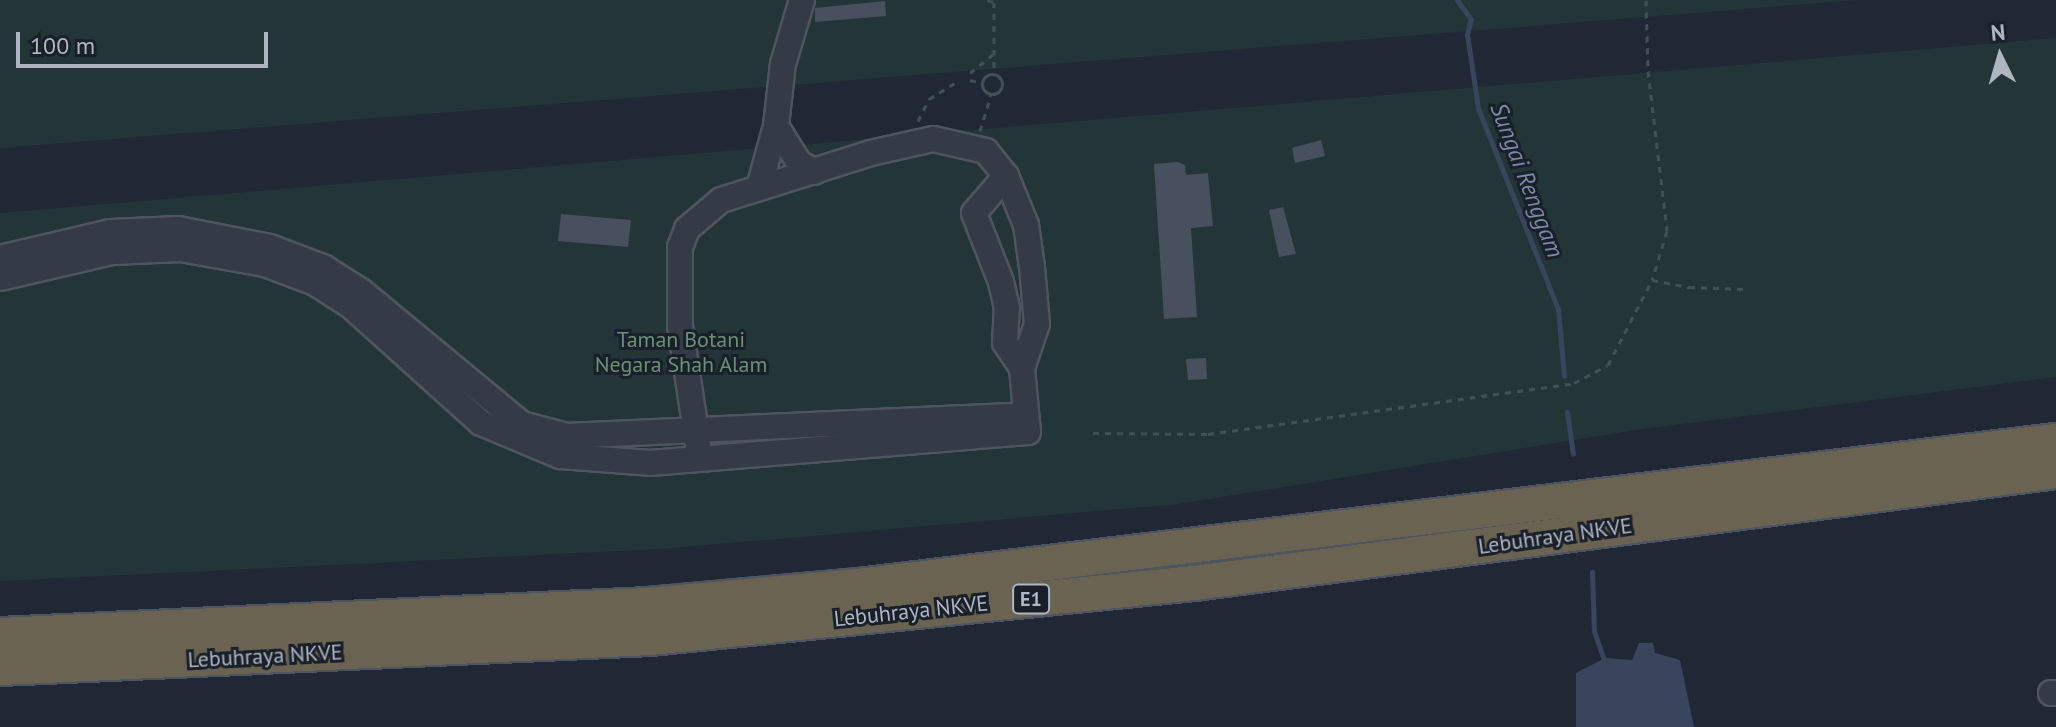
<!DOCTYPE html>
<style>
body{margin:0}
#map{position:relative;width:2056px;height:727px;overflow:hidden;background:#212835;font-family:"PT Sans",sans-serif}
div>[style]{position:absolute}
.green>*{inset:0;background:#243537}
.water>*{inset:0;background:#38455d}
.stream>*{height:5px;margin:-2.5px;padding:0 2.5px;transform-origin:2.5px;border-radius:2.5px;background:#38455d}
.building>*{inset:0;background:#484f5f}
.path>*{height:3px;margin-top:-1.5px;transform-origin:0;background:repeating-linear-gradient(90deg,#415054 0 6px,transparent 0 12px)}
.path>.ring{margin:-1.5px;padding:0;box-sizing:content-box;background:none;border:3px solid #415054;border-radius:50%}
.roads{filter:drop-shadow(2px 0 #4f5560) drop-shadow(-2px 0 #4f5560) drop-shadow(0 2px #4f5560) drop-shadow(0 -2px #4f5560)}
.minor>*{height:24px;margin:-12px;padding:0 12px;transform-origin:12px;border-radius:12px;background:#353b46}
.highway>*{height:34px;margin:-17px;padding:0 17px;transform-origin:17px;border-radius:17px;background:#6b6352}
span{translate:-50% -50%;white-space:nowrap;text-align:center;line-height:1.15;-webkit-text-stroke:6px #1a202a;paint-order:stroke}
.shield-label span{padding:2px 6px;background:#1a202a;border:2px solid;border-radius:6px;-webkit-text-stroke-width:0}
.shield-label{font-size:20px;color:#afb5c2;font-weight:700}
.park-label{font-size:22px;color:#699175}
.street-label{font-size:22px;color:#afb5c2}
.water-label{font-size:24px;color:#798aa9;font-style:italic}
.north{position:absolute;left:1960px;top:16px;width:80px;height:80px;-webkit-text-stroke:6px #1a202a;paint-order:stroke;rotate:355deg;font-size:22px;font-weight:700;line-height:32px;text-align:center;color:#afb5c2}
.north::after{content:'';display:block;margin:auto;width:28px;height:36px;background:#afb5c2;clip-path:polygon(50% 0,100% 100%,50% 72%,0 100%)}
.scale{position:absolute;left:16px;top:32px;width:252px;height:36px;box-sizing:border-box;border:4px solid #afb5c2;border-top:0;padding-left:10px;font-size:24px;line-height:28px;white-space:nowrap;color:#afb5c2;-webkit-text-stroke:6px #1a202a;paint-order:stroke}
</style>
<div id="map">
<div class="green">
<div style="clip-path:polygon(0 0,1857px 0,0 148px)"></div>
<div style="clip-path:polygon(2056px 38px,2056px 377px,1642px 429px,1178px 504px,660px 549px,0 581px,0 213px)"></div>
</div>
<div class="water">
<div style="clip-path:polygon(1639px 643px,1653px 643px,1655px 653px,1680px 660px,1694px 727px,1576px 727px,1576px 673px,1605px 658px,1632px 660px)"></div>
</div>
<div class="stream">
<div style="left:1457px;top:0;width:24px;rotate:54deg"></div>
<div style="left:1471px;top:19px;width:16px;rotate:105deg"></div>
<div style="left:1467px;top:34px;width:75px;rotate:81.5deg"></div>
<div style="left:1478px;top:108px;width:216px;rotate:68.3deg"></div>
<div style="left:1558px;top:309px;width:67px;rotate:84.9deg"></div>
<div style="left:1567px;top:412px;width:42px;rotate:81.9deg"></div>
<div style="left:1592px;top:572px;width:59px;rotate:88.1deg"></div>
<div style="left:1594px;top:631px;width:36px;rotate:71deg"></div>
</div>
<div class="building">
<div style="clip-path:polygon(885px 1px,886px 16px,815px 22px,815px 8px)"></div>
<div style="clip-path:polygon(1321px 140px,1325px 156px,1295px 163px,1292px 148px)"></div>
<div style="clip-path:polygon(1178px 162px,1185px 165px,1186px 175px,1208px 173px,1213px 226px,1191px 228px,1197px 317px,1164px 319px,1154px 164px)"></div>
<div style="clip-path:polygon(1283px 207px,1296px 254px,1279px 257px,1269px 210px)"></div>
<div style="clip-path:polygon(561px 214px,631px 220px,628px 247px,558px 241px)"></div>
<div style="clip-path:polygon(1206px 358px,1207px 379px,1188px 380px,1186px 359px)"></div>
</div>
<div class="path">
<div style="left:987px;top:0;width:7px;rotate:16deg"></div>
<div style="left:994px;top:2px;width:72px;rotate:90deg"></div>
<div style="left:1646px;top:0;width:71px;rotate:88.4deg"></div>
<div style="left:1648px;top:71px;width:161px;rotate:83.2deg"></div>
<div style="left:1667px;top:231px;width:51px;rotate:107deg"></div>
<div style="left:970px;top:73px;width:35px;rotate:-39deg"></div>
<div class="ring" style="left:982px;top:74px;width:17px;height:17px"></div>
<div style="left:970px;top:80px;width:11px;rotate:15deg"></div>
<div style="left:918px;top:121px;width:25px;rotate:-63deg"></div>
<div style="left:929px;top:99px;width:36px;rotate:-32deg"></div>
<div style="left:980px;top:131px;width:37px;rotate:-73deg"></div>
<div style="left:1093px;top:433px;width:115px;rotate:0.5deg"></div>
<div style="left:1208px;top:434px;width:370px;rotate:-7.9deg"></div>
<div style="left:1574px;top:383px;width:38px;rotate:-28deg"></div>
<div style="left:1608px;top:365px;width:96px;rotate:-62.6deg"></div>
<div style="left:1652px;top:280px;width:38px;rotate:11deg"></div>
<div style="left:1689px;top:287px;width:56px;rotate:2deg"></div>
</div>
<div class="roads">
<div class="minor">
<div style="left:776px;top:126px;width:44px;rotate:58.1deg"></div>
<div style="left:799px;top:163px;width:18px;rotate:29deg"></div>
<div style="left:1006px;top:176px;width:53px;rotate:67.8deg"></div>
<div style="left:1026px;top:225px;width:42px;rotate:81.9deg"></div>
<div style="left:1032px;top:267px;width:57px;rotate:85deg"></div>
<div style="left:1037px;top:324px;width:46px;rotate:108.8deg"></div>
<div style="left:760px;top:184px;width:60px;rotate:-74.6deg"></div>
<div style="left:776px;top:126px;width:62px;rotate:-83.6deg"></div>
<div style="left:783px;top:64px;width:67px;rotate:-73.5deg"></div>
<div style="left:0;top:258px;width:114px;rotate:-13.2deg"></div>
<div style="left:111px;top:232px;width:67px;rotate:-2.6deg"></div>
<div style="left:178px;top:229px;width:94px;rotate:11.1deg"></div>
<div style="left:270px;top:247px;width:57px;rotate:20.7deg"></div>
<div style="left:323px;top:267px;width:45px;rotate:32.3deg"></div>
<div style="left:361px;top:291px;width:209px;rotate:39.6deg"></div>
<div style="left:522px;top:424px;width:47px;rotate:14.9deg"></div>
<div style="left:567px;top:436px;width:459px;rotate:-2.6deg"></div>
<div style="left:0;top:278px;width:116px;rotate:-13deg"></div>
<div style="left:113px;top:252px;width:67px;rotate:-2.6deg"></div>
<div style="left:180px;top:249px;width:86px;rotate:10deg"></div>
<div style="left:265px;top:264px;width:53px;rotate:20.8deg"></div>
<div style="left:315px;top:283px;width:43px;rotate:32.6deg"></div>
<div style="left:351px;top:306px;width:175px;rotate:42deg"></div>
<div style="left:481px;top:423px;width:86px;rotate:22.7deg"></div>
<div style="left:560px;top:456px;width:90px;rotate:4.4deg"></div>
<div style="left:650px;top:463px;width:379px;rotate:-4.7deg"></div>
<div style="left:1028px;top:432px;width:64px;rotate:-95.4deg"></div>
<div style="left:1022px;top:368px;width:30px;rotate:-124deg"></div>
<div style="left:1005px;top:343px;width:35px;rotate:-87deg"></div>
<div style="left:1007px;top:308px;width:27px;rotate:-103deg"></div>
<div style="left:1001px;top:282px;width:74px;rotate:-111.4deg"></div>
<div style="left:974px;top:213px;width:49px;rotate:-49.1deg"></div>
<div style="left:1006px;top:176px;width:32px;rotate:-129deg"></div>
<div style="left:986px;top:151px;width:54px;rotate:-167.2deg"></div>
<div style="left:933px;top:139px;width:64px;rotate:167.3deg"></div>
<div style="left:871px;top:153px;width:157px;rotate:162.6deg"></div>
<div style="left:721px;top:200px;width:45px;rotate:139.5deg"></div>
<div style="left:687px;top:229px;width:19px;rotate:111deg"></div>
<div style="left:680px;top:247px;width:79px;rotate:90deg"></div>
<div style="left:680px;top:326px;width:134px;rotate:81.4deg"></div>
<div style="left:2051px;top:693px;width:5px"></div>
</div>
<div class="highway">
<div style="left:0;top:635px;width:650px;rotate:-2.65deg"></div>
<div style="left:649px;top:605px;width:219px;rotate:-5.2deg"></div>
<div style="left:867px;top:585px;width:1198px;rotate:-6.91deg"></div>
<div style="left:0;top:668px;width:651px;rotate:-2.64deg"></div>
<div style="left:650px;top:638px;width:547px;rotate:-5.77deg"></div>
<div style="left:1194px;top:583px;width:869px;rotate:-7.4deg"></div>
</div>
</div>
<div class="shield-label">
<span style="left:1031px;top:599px">E1</span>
</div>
<div class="park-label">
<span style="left:681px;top:352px">Taman Botani<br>Negara Shah Alam</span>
</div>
<div class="street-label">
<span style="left:1555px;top:536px;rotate:-8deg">Lebuhraya NKVE</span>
<span style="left:911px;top:611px;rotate:-6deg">Lebuhraya NKVE</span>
<span style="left:265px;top:656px;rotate:-3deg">Lebuhraya NKVE</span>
</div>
<div class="water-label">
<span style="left:1527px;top:180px;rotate:69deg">Sungai Renggam</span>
</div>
<div class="north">N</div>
<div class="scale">100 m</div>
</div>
